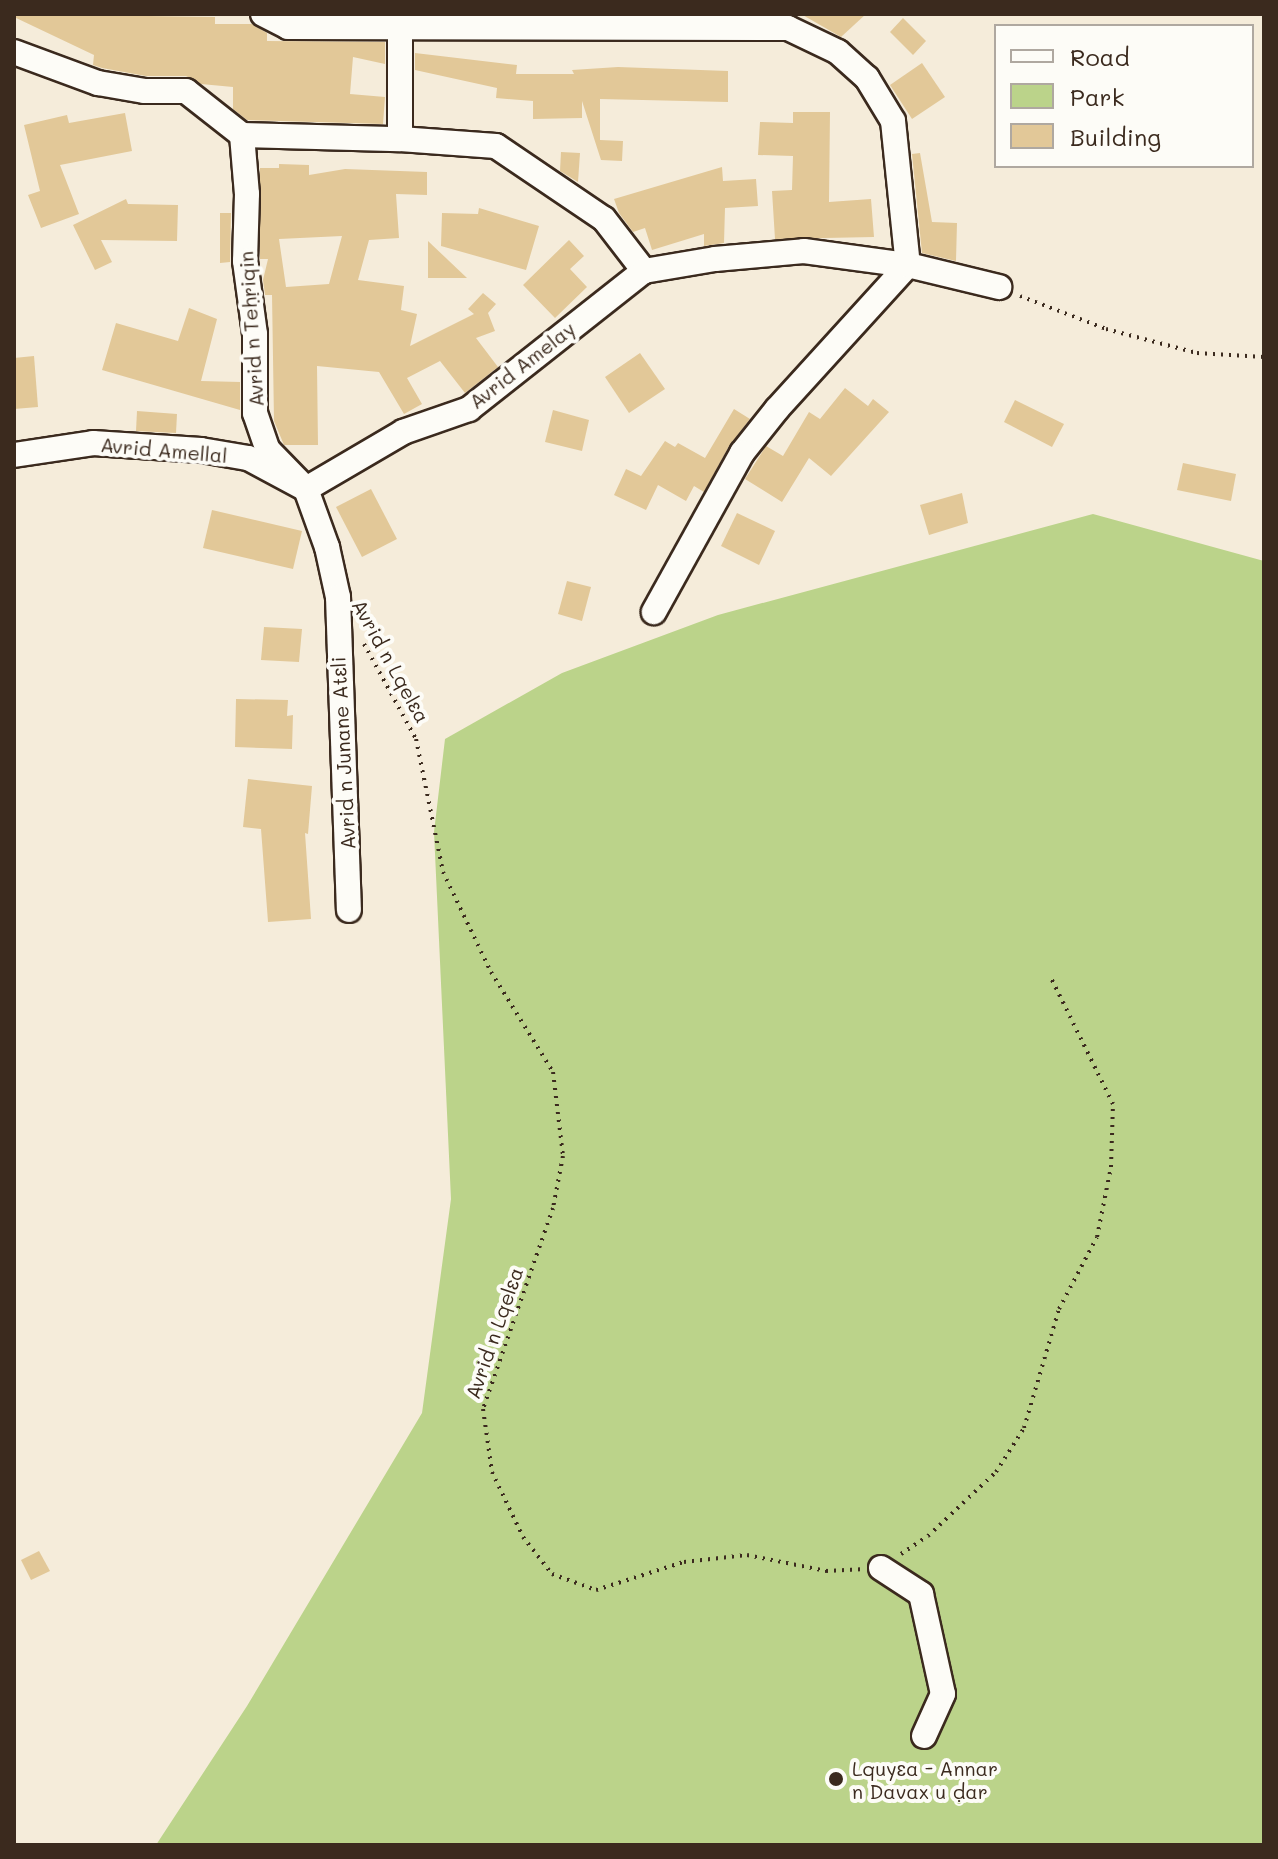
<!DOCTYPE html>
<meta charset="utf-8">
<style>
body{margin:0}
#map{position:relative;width:1278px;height:1859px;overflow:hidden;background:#f5ecda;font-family:Mali,sans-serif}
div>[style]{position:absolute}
.green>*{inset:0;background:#bbd38a}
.building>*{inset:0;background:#e2c898}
.path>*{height:4px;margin-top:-2px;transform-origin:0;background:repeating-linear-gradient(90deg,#3b2a1e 0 2px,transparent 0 8px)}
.roads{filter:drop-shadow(2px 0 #3b2a1e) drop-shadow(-2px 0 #3b2a1e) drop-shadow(0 2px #3b2a1e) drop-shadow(0 -2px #3b2a1e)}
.minor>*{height:24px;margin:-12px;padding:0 12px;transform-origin:12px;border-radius:12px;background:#fdfcf7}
.dots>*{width:22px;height:22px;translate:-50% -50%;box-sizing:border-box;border:4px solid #fdfcf7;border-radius:50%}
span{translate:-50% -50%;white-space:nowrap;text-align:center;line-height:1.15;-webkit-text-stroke:8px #fdfcf7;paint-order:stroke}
.street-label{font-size:20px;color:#3b2a1e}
.poi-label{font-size:20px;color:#3b2a1e}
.left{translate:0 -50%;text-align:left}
.frame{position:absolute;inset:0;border:16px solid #3b2a1e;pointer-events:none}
.legend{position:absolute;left:994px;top:24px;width:260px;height:144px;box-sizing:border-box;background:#fdfcf7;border:2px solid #afa8a0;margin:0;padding:10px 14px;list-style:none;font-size:24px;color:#3b2a1e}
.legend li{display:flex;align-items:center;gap:16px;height:40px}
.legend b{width:40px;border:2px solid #afa8a0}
</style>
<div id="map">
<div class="green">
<div style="clip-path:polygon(1093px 514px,1264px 561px,1264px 1845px,156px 1845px,247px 1706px,422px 1413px,451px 1199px,434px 832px,445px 739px,562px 673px,718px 615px)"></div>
</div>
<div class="building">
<div style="clip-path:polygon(14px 14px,215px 17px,215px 24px,252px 24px,267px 33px,267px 41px,385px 42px,385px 64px,353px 57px,350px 94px,385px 97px,383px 124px,247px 120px,233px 109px,233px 87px,201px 84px,186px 76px,146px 76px,102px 68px,93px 65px,94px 55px,14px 17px)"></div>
<div style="clip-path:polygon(801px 14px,866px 14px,841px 37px)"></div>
<div style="clip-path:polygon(903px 18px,926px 41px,913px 55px,890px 32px)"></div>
<div style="clip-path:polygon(415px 53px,517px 65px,516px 74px,574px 74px,572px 70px,618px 67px,728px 71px,728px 102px,600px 99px,600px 140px,623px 141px,622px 161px,601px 160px,582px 101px,582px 118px,533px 119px,533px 101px,496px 98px,497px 88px,415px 70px)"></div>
<div style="clip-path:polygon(922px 63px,945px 97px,912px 119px,890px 85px)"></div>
<div style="clip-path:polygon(793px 112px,830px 112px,829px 202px,871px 199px,874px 237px,775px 239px,772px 191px,792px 190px,793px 156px,758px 155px,760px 122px,793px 123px)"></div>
<div style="clip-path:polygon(125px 113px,132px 151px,60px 165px,79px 214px,41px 228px,28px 195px,40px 191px,24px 125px,67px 115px,69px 123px)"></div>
<div style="clip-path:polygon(561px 152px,580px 153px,578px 182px,560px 171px)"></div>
<div style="clip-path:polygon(920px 153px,932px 222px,957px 223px,956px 261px,922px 253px,912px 154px)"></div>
<div style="clip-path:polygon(evenodd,279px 164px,309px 165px,309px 175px,345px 169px,427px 172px,427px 195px,396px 194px,399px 238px,369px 240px,358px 280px,404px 286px,401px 310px,417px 314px,410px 346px,474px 314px,468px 309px,483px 293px,496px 304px,488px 313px,495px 331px,476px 338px,498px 367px,465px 393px,440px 361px,407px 378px,422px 404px,404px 414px,379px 372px,317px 366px,318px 445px,284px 445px,274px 421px,272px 295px,265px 295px,263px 280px,268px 259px,260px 259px,260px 168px,279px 168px,279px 164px,342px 236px,329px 284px,286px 287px,279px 239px,342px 236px)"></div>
<div style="clip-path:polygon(722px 167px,723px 181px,756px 179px,758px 206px,725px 208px,724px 243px,704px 246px,704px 234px,652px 250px,645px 228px,633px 232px,619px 213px,614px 199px)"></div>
<div style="clip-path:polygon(126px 199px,128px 204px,178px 205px,177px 241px,101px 240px,112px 262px,95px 270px,73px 225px)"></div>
<div style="clip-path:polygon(479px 208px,539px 226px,526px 270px,441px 246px,442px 213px,478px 214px)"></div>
<div style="clip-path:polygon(220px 213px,231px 213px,230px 262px,220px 263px)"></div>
<div style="clip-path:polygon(569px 240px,584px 256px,570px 269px,587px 287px,555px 318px,523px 285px)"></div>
<div style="clip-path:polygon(428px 241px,467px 278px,428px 278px)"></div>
<div style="clip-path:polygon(189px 308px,217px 319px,201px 381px,240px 382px,240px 410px,102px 370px,116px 323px,178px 341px)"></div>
<div style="clip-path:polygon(640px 353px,665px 389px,629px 413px,605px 377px)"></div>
<div style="clip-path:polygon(34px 356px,38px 407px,14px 409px,14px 358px)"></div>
<div style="clip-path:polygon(845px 388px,868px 406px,873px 399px,889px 412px,831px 476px,809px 458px,782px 502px,745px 479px,766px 446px,783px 456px,809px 412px,820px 419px)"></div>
<div style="clip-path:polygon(1015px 400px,1064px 424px,1052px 447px,1004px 422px)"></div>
<div style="clip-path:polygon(734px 409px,750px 419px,729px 446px,704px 492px,694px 486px,686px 501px,658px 485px,646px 510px,614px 495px,626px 469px,641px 476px,665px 441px,675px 447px,678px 443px,705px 458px)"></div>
<div style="clip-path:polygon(553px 410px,589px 420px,582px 451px,545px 442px)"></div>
<div style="clip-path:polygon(137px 411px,177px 414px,176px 433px,136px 431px)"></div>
<div style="clip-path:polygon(1183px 463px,1236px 474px,1231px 501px,1177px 490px)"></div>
<div style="clip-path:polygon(371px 489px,397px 539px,362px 557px,336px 507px)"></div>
<div style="clip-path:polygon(962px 493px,968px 523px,929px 535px,920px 505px)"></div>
<div style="clip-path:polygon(212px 510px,302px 531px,293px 569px,203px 548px)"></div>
<div style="clip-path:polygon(737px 513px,775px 531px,759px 565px,721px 546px)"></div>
<div style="clip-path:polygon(567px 581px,591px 587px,582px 621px,558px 614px)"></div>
<div style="clip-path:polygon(264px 627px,302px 629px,299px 662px,261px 660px)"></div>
<div style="clip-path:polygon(236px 699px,288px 700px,287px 716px,293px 715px,292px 749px,235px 747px)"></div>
<div style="clip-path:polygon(248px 779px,312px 786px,308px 834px,305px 833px,311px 919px,268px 922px,261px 829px,243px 827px)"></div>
<div style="clip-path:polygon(39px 1551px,50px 1571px,31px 1580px,21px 1560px)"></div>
</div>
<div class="path">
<div style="left:1020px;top:296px;width:92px;rotate:21deg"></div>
<div style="left:1106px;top:329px;width:94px;rotate:14.8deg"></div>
<div style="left:1197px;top:353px;width:67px;rotate:3.4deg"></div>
<div style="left:364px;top:644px;width:108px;rotate:61.3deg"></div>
<div style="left:416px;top:739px;width:136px;rotate:78.5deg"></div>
<div style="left:443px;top:872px;width:111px;rotate:64.4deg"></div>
<div style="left:491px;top:972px;width:118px;rotate:58.2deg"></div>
<div style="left:553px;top:1072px;width:85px;rotate:83.2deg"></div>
<div style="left:563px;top:1156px;width:53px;rotate:100.9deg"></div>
<div style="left:553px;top:1208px;width:213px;rotate:109.2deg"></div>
<div style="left:483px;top:1409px;width:64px;rotate:81.9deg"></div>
<div style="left:492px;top:1472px;width:72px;rotate:64.5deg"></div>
<div style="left:523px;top:1537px;width:47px;rotate:51.9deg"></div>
<div style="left:552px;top:1574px;width:47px;rotate:20deg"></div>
<div style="left:596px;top:1590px;width:92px;rotate:-17.7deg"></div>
<div style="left:684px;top:1562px;width:63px;rotate:-6.3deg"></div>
<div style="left:747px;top:1555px;width:81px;rotate:11.4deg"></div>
<div style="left:826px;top:1571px;width:35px;rotate:-3deg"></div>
<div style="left:901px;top:1554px;width:32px;rotate:-34deg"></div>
<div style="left:928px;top:1536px;width:93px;rotate:-43.3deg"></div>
<div style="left:996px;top:1472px;width:52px;rotate:-57.5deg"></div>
<div style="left:1024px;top:1428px;width:124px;rotate:-73.6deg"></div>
<div style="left:1059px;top:1309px;width:81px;rotate:-62.2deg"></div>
<div style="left:1097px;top:1237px;width:71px;rotate:-78.7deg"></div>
<div style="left:1111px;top:1167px;width:63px;rotate:-88.2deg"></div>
<div style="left:1113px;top:1104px;width:143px;rotate:-116.2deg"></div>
</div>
<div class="roads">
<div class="minor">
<div style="left:263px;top:14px;width:28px;rotate:27deg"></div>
<div style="left:288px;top:27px;width:500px;rotate:0.11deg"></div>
<div style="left:788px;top:28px;width:55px;rotate:25.6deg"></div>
<div style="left:838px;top:52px;width:39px;rotate:42deg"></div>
<div style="left:867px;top:78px;width:50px;rotate:58.8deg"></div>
<div style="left:893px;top:121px;width:145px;rotate:84.1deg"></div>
<div style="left:908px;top:265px;width:195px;rotate:132.3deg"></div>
<div style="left:777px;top:409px;width:56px;rotate:128.5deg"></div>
<div style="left:742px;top:453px;width:182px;rotate:119deg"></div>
<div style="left:14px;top:52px;width:90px;rotate:20.3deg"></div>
<div style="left:98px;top:83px;width:48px;rotate:9.7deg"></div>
<div style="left:145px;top:91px;width:41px"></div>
<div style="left:186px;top:91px;width:71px;rotate:38.2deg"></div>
<div style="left:242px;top:135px;width:59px;rotate:85.2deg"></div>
<div style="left:247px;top:194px;width:67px;rotate:91.7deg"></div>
<div style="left:245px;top:261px;width:74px;rotate:82.2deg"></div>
<div style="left:255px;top:334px;width:79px;rotate:90deg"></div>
<div style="left:255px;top:413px;width:39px;rotate:71deg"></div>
<div style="left:268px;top:450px;width:54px;rotate:45.7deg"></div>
<div style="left:306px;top:489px;width:62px;rotate:70.1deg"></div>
<div style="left:327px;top:547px;width:51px;rotate:77.6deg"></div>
<div style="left:338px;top:597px;width:313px;rotate:88deg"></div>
<div style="left:242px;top:135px;width:158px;rotate:1.5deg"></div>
<div style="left:400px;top:139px;width:96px;rotate:4.2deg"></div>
<div style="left:496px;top:146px;width:130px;rotate:34.1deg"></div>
<div style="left:604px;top:219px;width:66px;rotate:52.4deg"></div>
<div style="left:400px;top:139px;width:125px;rotate:-90deg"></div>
<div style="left:14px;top:455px;width:80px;rotate:-8.6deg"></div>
<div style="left:93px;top:443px;width:108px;rotate:3.7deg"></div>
<div style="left:201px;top:450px;width:48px;rotate:9.7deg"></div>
<div style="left:248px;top:458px;width:66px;rotate:28.1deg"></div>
<div style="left:306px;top:489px;width:113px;rotate:-30.4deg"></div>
<div style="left:403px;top:432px;width:70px;rotate:-19.2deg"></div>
<div style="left:469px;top:409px;width:223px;rotate:-38.3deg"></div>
<div style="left:644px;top:271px;width:72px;rotate:-9.6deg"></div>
<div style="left:715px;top:259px;width:89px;rotate:-5.1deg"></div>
<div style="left:804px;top:251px;width:105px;rotate:7.7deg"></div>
<div style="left:908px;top:265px;width:94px;rotate:13.6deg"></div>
<div style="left:881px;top:1568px;width:48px;rotate:33deg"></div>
<div style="left:921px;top:1594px;width:102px;rotate:77.6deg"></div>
<div style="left:943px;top:1694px;width:46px;rotate:114.3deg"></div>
</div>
</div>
<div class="dots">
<div style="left:836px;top:1779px;background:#3b2a1e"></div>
</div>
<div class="street-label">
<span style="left:251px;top:329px;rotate:-94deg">Avrid n Teḥṛiqin</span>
<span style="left:522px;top:365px;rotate:-38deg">Avrid Amelay</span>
<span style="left:164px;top:450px;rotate:5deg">Avrid Amellal</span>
<span style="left:391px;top:661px;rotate:61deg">Avrid n Lqelɛa</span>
<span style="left:343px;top:753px;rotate:-93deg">Avrid n Junane Atɛli</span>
<span style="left:494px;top:1333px;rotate:-71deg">Avrid n Lqelɛa</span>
</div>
<div class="poi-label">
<span class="left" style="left:852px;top:1780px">Lquyɛa - Annar<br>n Davax u ḍar</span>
</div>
<div class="frame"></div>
<ul class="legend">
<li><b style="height:10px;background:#fdfcf7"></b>Road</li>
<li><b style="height:22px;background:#bbd38a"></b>Park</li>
<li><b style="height:22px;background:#e2c898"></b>Building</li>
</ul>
</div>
